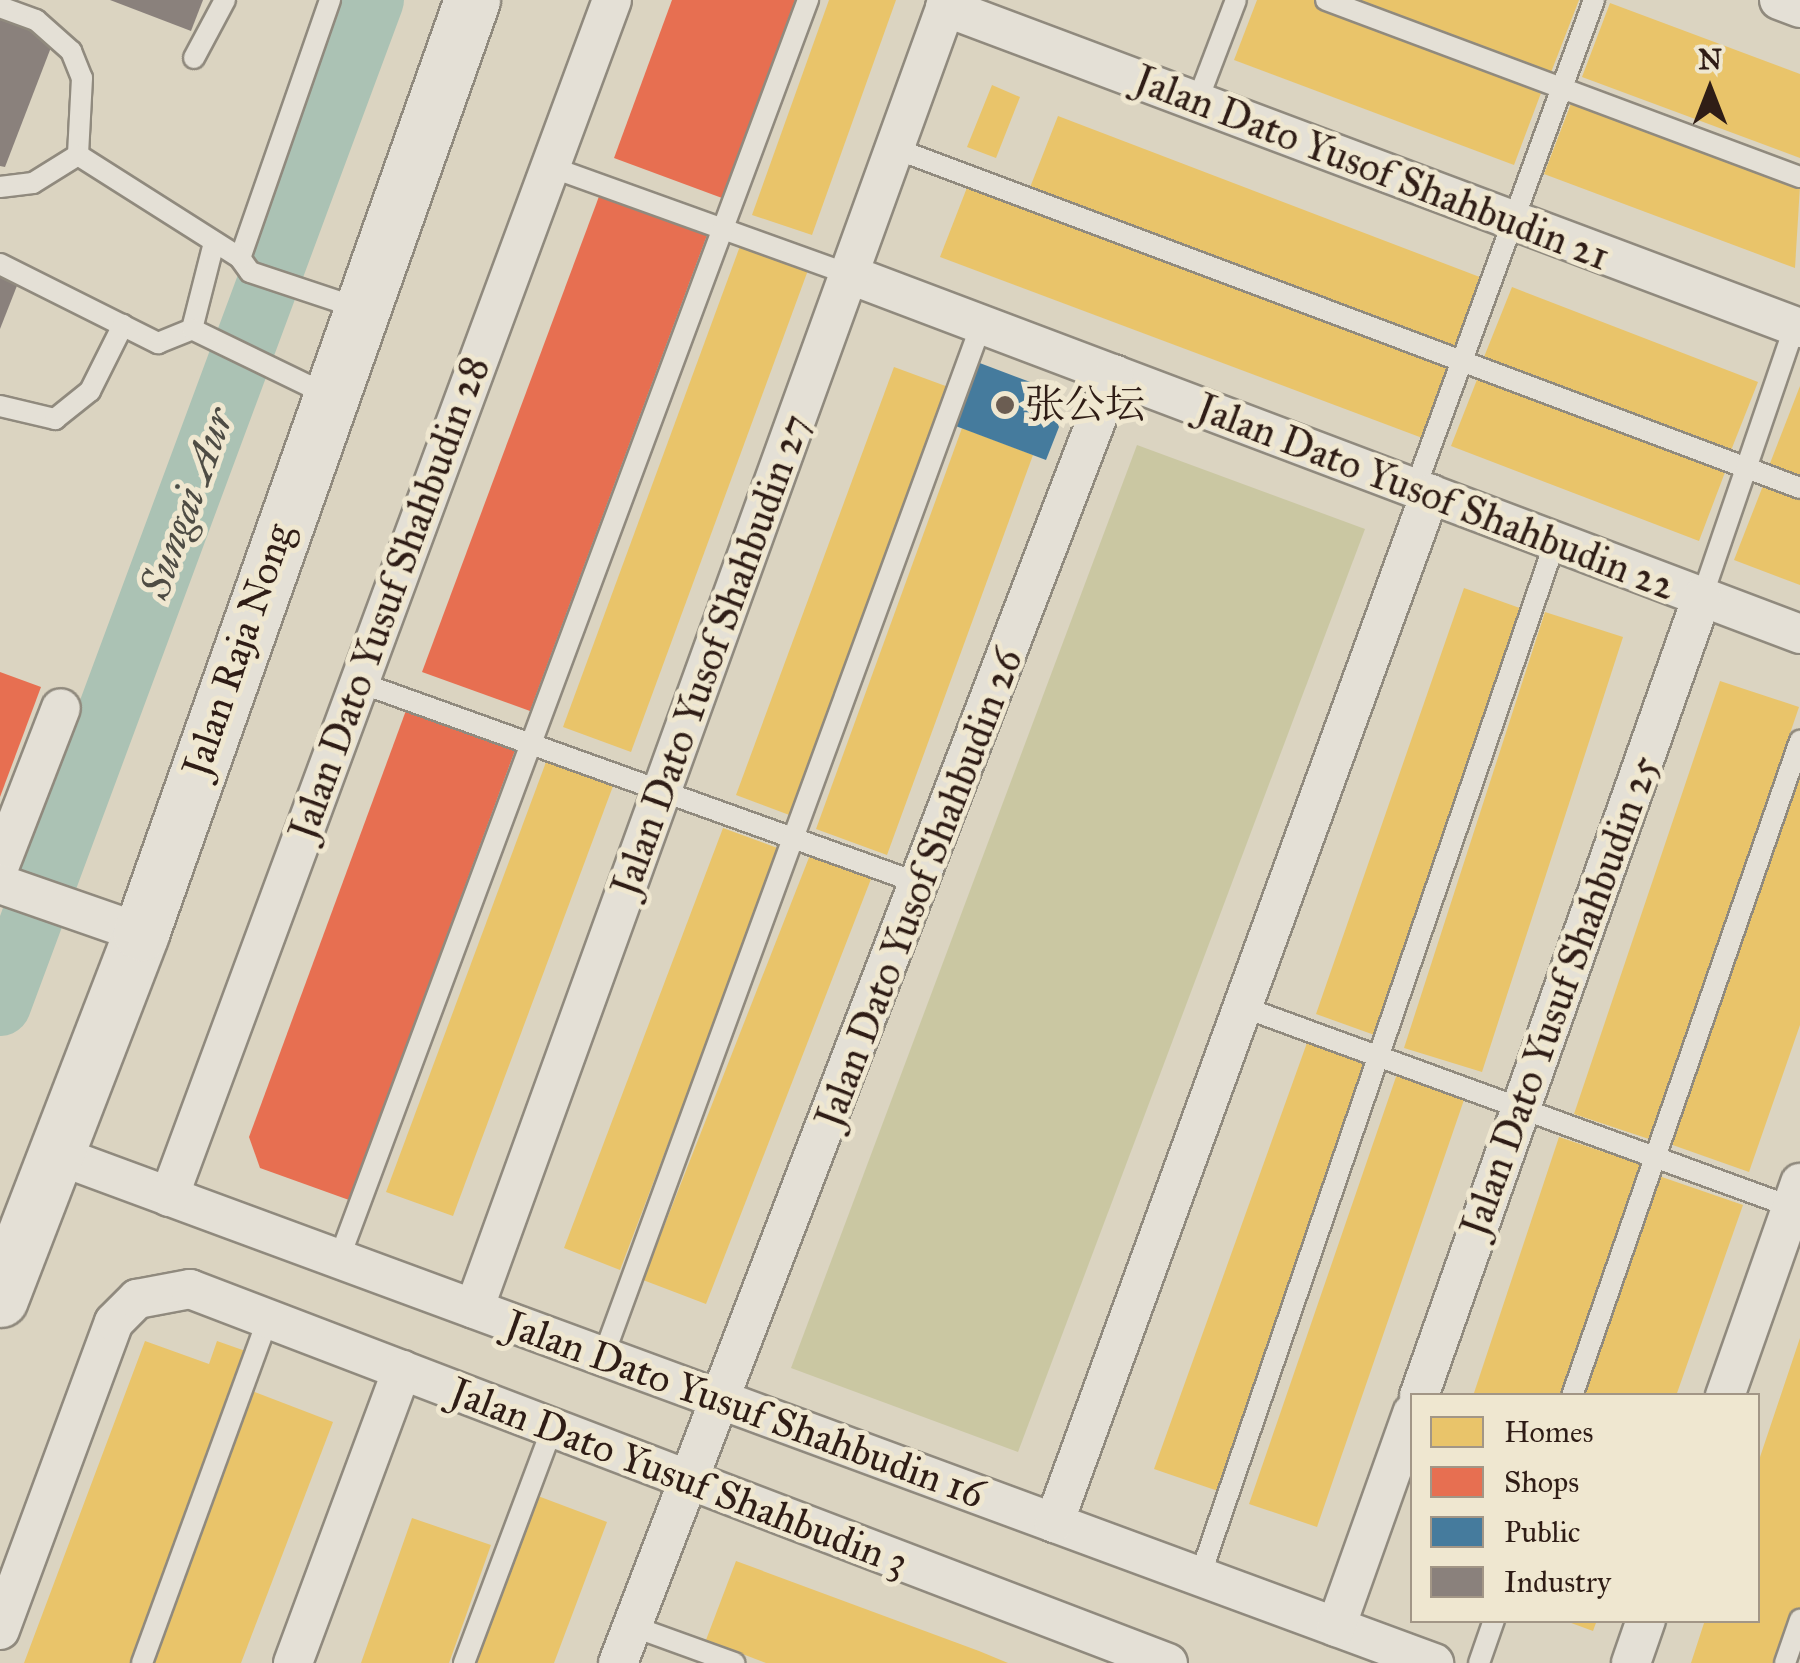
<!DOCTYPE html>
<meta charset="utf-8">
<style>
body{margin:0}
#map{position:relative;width:1800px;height:1663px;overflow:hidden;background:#dbd4c1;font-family:"IM FELL Great Primer","Noto Serif SC",serif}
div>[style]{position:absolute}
.green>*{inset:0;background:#cac7a2}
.homes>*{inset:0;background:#e9c46a}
.shops>*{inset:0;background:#e76f51}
.public>*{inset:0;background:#457b9d}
.industry>*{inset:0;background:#8a817c}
.river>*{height:62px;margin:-31px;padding:0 31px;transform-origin:31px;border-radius:31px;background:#abc2b4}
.roads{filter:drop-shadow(2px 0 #908a7e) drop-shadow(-2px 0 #908a7e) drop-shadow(0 2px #908a7e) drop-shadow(0 -2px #908a7e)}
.service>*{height:20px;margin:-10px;padding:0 10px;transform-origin:10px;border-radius:10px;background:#e4e0d6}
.minor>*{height:38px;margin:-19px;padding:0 19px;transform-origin:19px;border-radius:19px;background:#e4e0d6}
.secondary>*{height:55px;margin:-27.5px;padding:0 27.5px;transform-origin:27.5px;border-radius:27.5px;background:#e4e0d6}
.dots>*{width:28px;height:28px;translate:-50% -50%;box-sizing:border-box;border:5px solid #efe7d0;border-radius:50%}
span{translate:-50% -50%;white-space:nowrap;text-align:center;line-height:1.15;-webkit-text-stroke:10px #efe7d0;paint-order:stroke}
.street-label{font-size:40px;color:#2f1d16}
.poi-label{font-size:40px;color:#2f1d16}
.left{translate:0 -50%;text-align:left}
.water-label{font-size:42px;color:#4e4c44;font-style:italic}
.legend{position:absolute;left:1410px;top:1393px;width:350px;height:230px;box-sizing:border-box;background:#efe7d0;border:2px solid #a29686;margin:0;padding:12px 18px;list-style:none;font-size:30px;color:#2f1d16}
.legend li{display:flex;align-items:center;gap:20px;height:50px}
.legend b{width:50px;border:2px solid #a29686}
.north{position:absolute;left:1660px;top:40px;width:100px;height:100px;-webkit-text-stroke:8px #efe7d0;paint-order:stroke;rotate:0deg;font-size:28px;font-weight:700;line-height:40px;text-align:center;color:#2f1d16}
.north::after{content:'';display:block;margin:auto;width:35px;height:45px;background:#2f1d16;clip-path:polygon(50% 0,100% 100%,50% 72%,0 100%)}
</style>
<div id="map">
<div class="green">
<div style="clip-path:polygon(1137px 445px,1365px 529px,1018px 1452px,791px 1368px)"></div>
</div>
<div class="homes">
<div style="clip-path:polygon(829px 0,896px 0,812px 235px,752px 215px)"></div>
<div style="clip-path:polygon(1257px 0,1318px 0,1544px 85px,1514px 165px,1234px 60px)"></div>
<div style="clip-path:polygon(1357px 0,1579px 0,1550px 75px)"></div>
<div style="clip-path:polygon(1610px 3px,1800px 74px,1800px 158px,1582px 77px)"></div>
<div style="clip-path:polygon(992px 85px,1020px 97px,996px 158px,967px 147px)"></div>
<div style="clip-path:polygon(1572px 101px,1800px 186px,1795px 268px,1544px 174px)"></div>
<div style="clip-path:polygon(1058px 116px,1485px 279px,1457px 353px,1029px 190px)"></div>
<div style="clip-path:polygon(968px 185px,1452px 368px,1425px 439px,940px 257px)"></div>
<div style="clip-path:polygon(743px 238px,811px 262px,631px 752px,563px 727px)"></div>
<div style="clip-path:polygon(1512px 287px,1758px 382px,1730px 453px,1484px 357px)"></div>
<div style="clip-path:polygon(894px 367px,951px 388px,792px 816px,736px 795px)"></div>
<div style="clip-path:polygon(1480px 372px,1727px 467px,1699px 541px,1451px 446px)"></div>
<div style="clip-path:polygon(1800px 386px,1800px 478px,1769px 466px)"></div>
<div style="clip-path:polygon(962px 428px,1033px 455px,887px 855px,816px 829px)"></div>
<div style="clip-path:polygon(1766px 478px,1800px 491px,1800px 585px,1734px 560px)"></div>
<div style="clip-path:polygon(1464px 588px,1528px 611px,1380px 1037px,1316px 1014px)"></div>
<div style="clip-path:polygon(1545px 612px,1623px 637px,1482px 1072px,1404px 1048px)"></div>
<div style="clip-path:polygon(1720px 681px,1799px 707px,1652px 1140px,1574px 1114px)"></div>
<div style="clip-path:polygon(549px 754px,616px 778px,453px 1216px,386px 1192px)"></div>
<div style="clip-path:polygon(1800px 761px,1800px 1025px,1749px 1172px,1667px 1143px)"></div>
<div style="clip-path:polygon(723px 828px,780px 849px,620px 1270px,564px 1248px)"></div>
<div style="clip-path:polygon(810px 855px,871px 879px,706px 1304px,643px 1280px)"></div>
<div style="clip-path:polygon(1308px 1040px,1373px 1063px,1218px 1491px,1154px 1469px)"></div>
<div style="clip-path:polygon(1397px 1074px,1465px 1097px,1317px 1527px,1249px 1504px)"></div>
<div style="clip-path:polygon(1559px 1137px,1640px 1164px,1562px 1396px,1473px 1396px)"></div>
<div style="clip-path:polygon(1656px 1175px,1743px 1205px,1676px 1396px,1579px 1396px)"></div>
<div style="clip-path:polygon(1800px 1338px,1800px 1610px,1782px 1663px,1691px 1663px,1705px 1620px,1758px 1620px,1758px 1463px)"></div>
<div style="clip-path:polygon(145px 1341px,209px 1364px,217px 1341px,254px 1354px,139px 1663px,24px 1663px)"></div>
<div style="clip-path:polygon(252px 1391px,333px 1422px,241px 1663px,150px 1663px)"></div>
<div style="clip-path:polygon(530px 1493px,607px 1522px,554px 1663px,466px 1663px)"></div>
<div style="clip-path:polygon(412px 1518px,491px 1545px,469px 1607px,449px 1663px,361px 1663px)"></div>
<div style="clip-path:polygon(736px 1561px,979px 1651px,1008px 1663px,766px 1663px,706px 1640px)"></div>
<div style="clip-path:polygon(1563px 1620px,1597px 1620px,1593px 1631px)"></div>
</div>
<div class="shops">
<div style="clip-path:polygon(672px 0,795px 0,722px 198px,614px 158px)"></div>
<div style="clip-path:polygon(601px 191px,709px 230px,530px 711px,422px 672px)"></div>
<div style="clip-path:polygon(0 672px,41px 687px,0 797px)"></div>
<div style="clip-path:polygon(408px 705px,517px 745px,349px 1200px,260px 1168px,249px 1137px)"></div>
</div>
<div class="public">
<div style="clip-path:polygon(977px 362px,1041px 386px,1059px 427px,1046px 460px,953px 425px)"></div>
</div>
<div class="industry">
<div style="clip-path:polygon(110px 0,203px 0,191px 31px)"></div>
<div style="clip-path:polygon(0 17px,55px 37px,5px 167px,0 166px)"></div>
<div style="clip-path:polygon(0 264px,22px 273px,0 329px)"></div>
</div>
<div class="river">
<div style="left:0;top:1005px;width:1072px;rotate:-69.64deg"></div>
</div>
<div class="roads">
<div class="service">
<div style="left:330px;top:0;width:273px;rotate:109.2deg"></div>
<div style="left:240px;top:258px;width:17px;rotate:54deg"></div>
<div style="left:250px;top:272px;width:114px;rotate:18.4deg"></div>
<div style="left:1326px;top:0;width:506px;rotate:20.48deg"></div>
<div style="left:0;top:7px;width:38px;rotate:20deg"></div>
<div style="left:36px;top:20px;width:47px;rotate:41.5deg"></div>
<div style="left:71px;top:51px;width:29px;rotate:68deg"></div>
<div style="left:82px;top:78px;width:77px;rotate:93deg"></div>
<div style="left:78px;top:155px;width:192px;rotate:32.4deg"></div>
<div style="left:194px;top:58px;width:66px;rotate:-61.9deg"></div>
<div style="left:1197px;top:102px;width:109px;rotate:-69.1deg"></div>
<div style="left:894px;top:148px;width:968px;rotate:20.57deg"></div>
<div style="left:548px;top:166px;width:319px;rotate:19.8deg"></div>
<div style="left:0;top:187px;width:33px;rotate:-7deg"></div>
<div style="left:33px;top:183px;width:53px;rotate:-31.9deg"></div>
<div style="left:0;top:264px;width:177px;rotate:26.6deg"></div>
<div style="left:158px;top:343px;width:37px;rotate:-22deg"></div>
<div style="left:192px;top:329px;width:89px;rotate:-75.7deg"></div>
<div style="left:192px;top:329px;width:149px;rotate:25.9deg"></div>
<div style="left:0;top:406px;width:57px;rotate:13.3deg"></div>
<div style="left:55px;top:419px;width:45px;rotate:-38.7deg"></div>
<div style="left:90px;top:391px;width:74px;rotate:-63.4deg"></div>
<div style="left:1415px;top:489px;width:521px;rotate:-69.89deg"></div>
<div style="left:1702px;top:597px;width:291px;rotate:-71.1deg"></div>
<div style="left:358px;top:682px;width:598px;rotate:19.74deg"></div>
<div style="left:1240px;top:1006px;width:593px;rotate:20.02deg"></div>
<div style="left:339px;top:1259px;width:1344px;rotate:-69.57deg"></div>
<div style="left:603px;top:1357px;width:1099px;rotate:-69.88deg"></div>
<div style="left:1572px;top:1396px;width:694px;rotate:-70.81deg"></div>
<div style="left:1200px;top:1576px;width:1093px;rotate:-71.05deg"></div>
<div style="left:632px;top:1626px;width:109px;rotate:19.9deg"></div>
<div style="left:142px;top:1663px;width:370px;rotate:-69.9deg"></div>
<div style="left:464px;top:1663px;width:247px;rotate:-69.4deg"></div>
<div style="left:1479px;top:1663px;width:46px;rotate:-70.8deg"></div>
<div style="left:1785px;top:1663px;width:46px;rotate:-70.8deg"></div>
</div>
<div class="minor">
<div style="left:1779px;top:0;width:22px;rotate:21deg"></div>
<div style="left:945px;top:7px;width:913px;rotate:20.58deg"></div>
<div style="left:848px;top:274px;width:1018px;rotate:20.71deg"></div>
<div style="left:0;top:865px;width:168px;rotate:-68.8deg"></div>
<div style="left:0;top:884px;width:149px;rotate:19.2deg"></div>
<div style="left:57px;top:1155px;width:1468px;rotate:20.25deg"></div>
<div style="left:169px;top:1197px;width:1276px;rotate:-69.69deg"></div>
<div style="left:474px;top:1309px;width:1392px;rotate:-70.09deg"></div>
<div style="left:1419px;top:1396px;width:848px;rotate:-70.5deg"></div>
<div style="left:1725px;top:1396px;width:226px;rotate:-70.6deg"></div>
<div style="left:1054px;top:1523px;width:1096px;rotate:-69.93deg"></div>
<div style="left:1336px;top:1627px;width:227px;rotate:-70.4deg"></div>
<div style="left:0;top:1630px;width:328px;rotate:-69.7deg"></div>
<div style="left:114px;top:1322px;width:33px;rotate:-45deg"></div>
<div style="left:137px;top:1299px;width:54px;rotate:-10.7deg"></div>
<div style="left:190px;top:1289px;width:1047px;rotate:20.93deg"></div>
<div style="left:293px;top:1663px;width:313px;rotate:-69.6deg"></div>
<div style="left:618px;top:1663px;width:1381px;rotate:-68.95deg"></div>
<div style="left:1631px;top:1663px;width:46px;rotate:-70.8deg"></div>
</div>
<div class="secondary">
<div style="left:0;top:1299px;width:392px;rotate:-68.9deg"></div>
<div style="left:141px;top:933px;width:990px;rotate:-70.47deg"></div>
</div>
</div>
<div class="dots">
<div style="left:1005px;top:405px;background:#6b5d52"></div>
</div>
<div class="street-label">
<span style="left:1372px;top:168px;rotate:21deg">Jalan Dato Yusof Shahbudin 21</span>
<span style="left:1436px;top:497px;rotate:21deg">Jalan Dato Yusof Shahbudin 22</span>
<span style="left:389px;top:598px;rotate:-70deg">Jalan Dato Yusuf Shahbudin 28</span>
<span style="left:238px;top:650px;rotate:-71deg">Jalan Raja Nong</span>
<span style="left:711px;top:655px;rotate:-70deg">Jalan Dato Yusof Shahbudin 27</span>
<span style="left:919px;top:888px;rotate:-69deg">Jalan Dato Yusof Shahbudin 26</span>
<span style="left:1560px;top:996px;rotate:-70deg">Jalan Dato Yusuf Shahbudin 25</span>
<span style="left:745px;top:1409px;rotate:20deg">Jalan Dato Yusuf Shahbudin 16</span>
<span style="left:679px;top:1477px;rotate:21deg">Jalan Dato Yusuf Shahbudin 3</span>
</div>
<div class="poi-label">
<span class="left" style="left:1025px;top:405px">张公坛</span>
</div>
<div class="water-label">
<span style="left:187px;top:503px;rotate:-70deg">Sungai Aur</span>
</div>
<ul class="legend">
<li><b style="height:28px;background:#e9c46a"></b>Homes</li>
<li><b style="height:28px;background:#e76f51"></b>Shops</li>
<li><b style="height:28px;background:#457b9d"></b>Public</li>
<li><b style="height:28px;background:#8a817c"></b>Industry</li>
</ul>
<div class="north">N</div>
</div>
